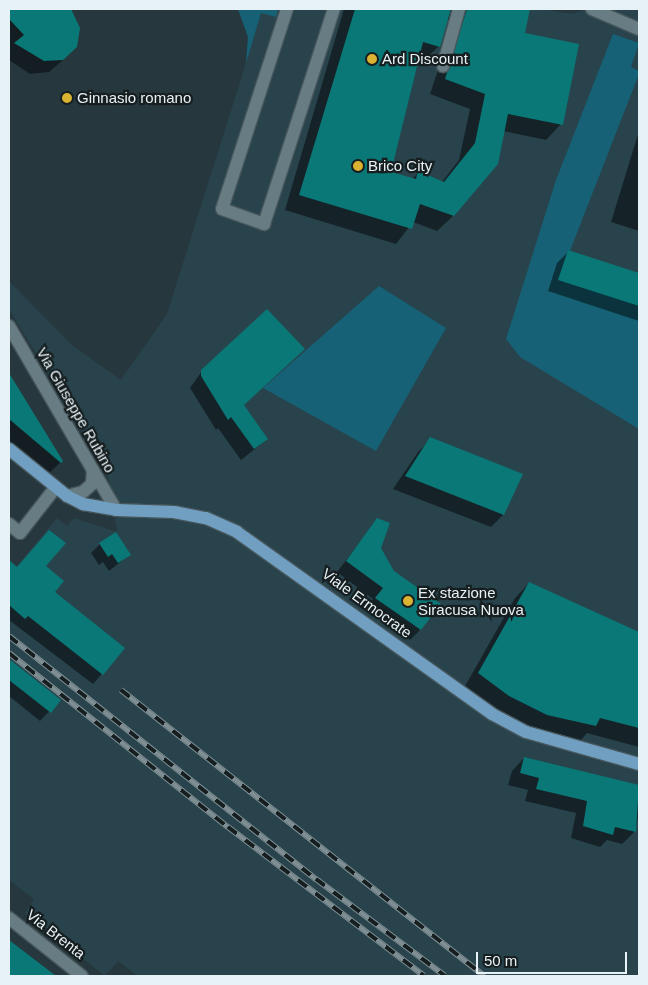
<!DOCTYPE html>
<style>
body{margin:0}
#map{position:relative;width:648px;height:985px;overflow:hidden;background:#26383e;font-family:Helvetica,sans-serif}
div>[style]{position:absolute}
.built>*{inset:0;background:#28434c}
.green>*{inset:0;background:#166175}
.shadow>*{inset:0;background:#0007}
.building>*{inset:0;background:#097877}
.roads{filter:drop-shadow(1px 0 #46565b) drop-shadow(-1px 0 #46565b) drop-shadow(0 1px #46565b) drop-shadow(0 -1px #46565b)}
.minor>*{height:12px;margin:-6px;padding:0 6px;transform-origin:6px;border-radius:6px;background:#687c83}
.major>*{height:12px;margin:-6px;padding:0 6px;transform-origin:6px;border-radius:6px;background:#719fc2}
.rail>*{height:5.5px;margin-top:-2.75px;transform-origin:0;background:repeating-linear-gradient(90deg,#161e20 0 11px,#7f8e93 0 22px);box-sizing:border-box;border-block:1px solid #7f8e93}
.dots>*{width:14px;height:14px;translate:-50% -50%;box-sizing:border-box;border:2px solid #161e20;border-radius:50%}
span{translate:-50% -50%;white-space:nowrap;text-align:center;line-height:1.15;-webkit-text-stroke:4.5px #161e20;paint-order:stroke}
.poi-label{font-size:15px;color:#e7f2f6}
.left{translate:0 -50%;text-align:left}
.street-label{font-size:15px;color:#e7f2f6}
.frame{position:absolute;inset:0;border:10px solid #e7f2f6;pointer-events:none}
.scale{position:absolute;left:476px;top:952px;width:151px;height:22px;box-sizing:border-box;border:2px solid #e7f2f6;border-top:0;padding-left:6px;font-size:15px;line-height:18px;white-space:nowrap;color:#e7f2f6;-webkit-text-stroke:4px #161e20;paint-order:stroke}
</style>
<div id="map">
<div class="built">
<div style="clip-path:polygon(238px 9px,541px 9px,573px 14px,585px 9px,639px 9px,639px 976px,138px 976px,118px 961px,105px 976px,25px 913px,34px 899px,9px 880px,9px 560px,17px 566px,57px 518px,67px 526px,74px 518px,117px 532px,108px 473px,9px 309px,9px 281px,73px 346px,121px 380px,167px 314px,246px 63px,248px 37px)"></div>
</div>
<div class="green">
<div style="clip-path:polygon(238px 9px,278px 9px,276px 17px,261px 13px,246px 63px,248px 37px)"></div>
<div style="clip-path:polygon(613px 34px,639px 43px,631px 67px,639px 71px,639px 74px,559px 279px,639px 306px,639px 429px,520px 357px,506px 339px,556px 180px)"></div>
<div style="clip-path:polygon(379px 286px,446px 328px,376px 451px,263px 388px)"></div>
</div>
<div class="shadow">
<div style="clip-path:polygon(9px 9px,68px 9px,71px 12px,63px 60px,49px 72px,30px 74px,9px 60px)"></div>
<div style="clip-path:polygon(evenodd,344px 9px,528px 9px,523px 34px,561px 124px,546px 140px,503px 131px,453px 216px,437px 231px,413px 222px,396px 244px,285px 210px,344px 9px,447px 18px,452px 28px,430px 94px,470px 109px,459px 160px,442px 182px,419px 172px,412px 179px,389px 173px,417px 60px,423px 61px,439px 46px,447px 18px)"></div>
<div style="clip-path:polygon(639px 131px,639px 231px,611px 222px)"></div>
<div style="clip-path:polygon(569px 251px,639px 274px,639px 321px,548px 291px,557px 263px)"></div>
<div style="clip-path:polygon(202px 371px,267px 439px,241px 460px,218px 428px,216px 430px,190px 388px)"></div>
<div style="clip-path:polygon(9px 377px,62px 461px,48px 474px,9px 440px)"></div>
<div style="clip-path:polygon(431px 439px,503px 515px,491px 527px,393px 489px,418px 452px)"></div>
<div style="clip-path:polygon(377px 520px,380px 548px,420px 630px,410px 640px,366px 609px,373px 599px,337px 572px)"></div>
<div style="clip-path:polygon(100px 544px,129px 555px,109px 571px,103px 562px,99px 565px,91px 553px)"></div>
<div style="clip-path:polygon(9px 562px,17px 568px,44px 566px,53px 592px,124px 648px,93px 684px,9px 620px)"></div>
<div style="clip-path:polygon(529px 583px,639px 633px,639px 747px,587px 733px,581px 740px,532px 729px,494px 711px,464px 688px,515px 598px)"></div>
<div style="clip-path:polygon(9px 661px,59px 701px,40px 721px,9px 696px)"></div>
<div style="clip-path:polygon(524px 758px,639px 787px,639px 812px,635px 831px,622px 844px,607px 840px,600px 847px,571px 838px,576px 813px,525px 801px,528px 790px,508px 785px,512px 771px)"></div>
<div style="clip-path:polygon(9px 942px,54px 976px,9px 976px)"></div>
</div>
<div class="building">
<div style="clip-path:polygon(9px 9px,71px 9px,80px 28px,77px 47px,63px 60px,44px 61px,14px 43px,24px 35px,9px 19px)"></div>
<div style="clip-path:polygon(355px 9px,451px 9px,440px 47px,423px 42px,391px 172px,416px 179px,418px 171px,444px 182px,475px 143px,485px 94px,445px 79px,467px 9px,530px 9px,525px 33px,579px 44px,563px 125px,508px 114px,498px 164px,454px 216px,420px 204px,412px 229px,299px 195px)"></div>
<div style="clip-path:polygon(568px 250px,639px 273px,639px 306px,558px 280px)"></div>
<div style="clip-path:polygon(267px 309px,305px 349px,244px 405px,268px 439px,254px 449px,231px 417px,228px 420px,201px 376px,201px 370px)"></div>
<div style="clip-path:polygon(9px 373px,63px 461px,61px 463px,9px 419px)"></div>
<div style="clip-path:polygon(430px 437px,523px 474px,504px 515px,405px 476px)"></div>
<div style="clip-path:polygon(377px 518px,390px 523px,381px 548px,394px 571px,441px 604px,421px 630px,375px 598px,383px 588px,346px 561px)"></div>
<div style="clip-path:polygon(49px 530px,66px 543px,46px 566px,64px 581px,55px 592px,125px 648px,103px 675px,28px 616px,25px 619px,9px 605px,9px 560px,17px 567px)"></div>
<div style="clip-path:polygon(116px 532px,131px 555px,118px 563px,112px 554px,108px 557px,99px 543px)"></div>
<div style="clip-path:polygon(529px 582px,639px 632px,639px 728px,600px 718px,596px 726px,547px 715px,509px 696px,478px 673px)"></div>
<div style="clip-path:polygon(9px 659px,61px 700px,51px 713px,9px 680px)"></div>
<div style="clip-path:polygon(524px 757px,639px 785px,636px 832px,615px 827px,613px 835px,583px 826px,587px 801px,536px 789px,539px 778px,520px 773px)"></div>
<div style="clip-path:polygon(9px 940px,56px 976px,9px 976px)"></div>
</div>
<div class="roads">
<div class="minor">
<div style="left:287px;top:9px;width:210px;rotate:108deg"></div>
<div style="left:222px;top:209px;width:45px;rotate:19.7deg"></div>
<div style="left:264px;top:224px;width:226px;rotate:-72deg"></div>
<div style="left:592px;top:9px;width:51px;rotate:23.1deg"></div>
<div style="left:443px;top:66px;width:59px;rotate:-74.3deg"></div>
<div style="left:9px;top:326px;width:213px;rotate:59.8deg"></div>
<div style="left:67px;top:496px;width:16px;rotate:-14deg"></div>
<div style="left:83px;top:492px;width:12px;rotate:-42deg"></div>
<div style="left:92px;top:484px;width:14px;rotate:-86deg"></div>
<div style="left:9px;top:524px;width:14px;rotate:39deg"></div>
<div style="left:20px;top:533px;width:58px;rotate:-52deg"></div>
<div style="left:9px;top:918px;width:93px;rotate:38.5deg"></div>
</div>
<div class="major">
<div style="left:9px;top:449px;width:75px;rotate:39deg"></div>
<div style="left:67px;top:496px;width:18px;rotate:27deg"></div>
<div style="left:83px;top:504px;width:34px;rotate:10deg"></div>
<div style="left:116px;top:510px;width:58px;rotate:2deg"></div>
<div style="left:174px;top:512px;width:33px;rotate:11deg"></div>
<div style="left:206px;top:518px;width:34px;rotate:24deg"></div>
<div style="left:237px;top:532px;width:313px;rotate:35.5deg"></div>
<div style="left:492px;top:714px;width:38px;rotate:28deg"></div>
<div style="left:526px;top:732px;width:117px;rotate:15.8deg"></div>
</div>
</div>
<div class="rail">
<div style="left:9px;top:636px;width:392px;rotate:38.4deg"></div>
<div style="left:316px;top:879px;width:161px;rotate:36.9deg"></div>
<div style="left:9px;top:653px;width:280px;rotate:38.5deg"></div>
<div style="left:228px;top:827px;width:246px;rotate:37.2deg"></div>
<div style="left:121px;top:690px;width:463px;rotate:38.2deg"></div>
</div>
<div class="dots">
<div style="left:372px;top:59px;background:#dab333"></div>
<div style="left:67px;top:98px;background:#dab333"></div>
<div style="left:358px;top:166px;background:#dab333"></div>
<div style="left:408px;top:601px;background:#dab333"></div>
</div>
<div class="poi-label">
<span class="left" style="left:382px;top:59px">Ard Discount</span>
<span class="left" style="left:77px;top:98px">Ginnasio romano</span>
<span class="left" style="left:368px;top:166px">Brico City</span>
<span class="left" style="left:418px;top:601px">Ex stazione<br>Siracusa Nuova</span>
</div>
<div class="street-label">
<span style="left:76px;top:410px;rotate:60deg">Via Giuseppe Rubino</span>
<span style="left:367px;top:603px;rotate:36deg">Viale Ermocrate</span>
<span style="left:56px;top:934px;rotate:38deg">Via Brenta</span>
</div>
<div class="frame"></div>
<div class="scale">50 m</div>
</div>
